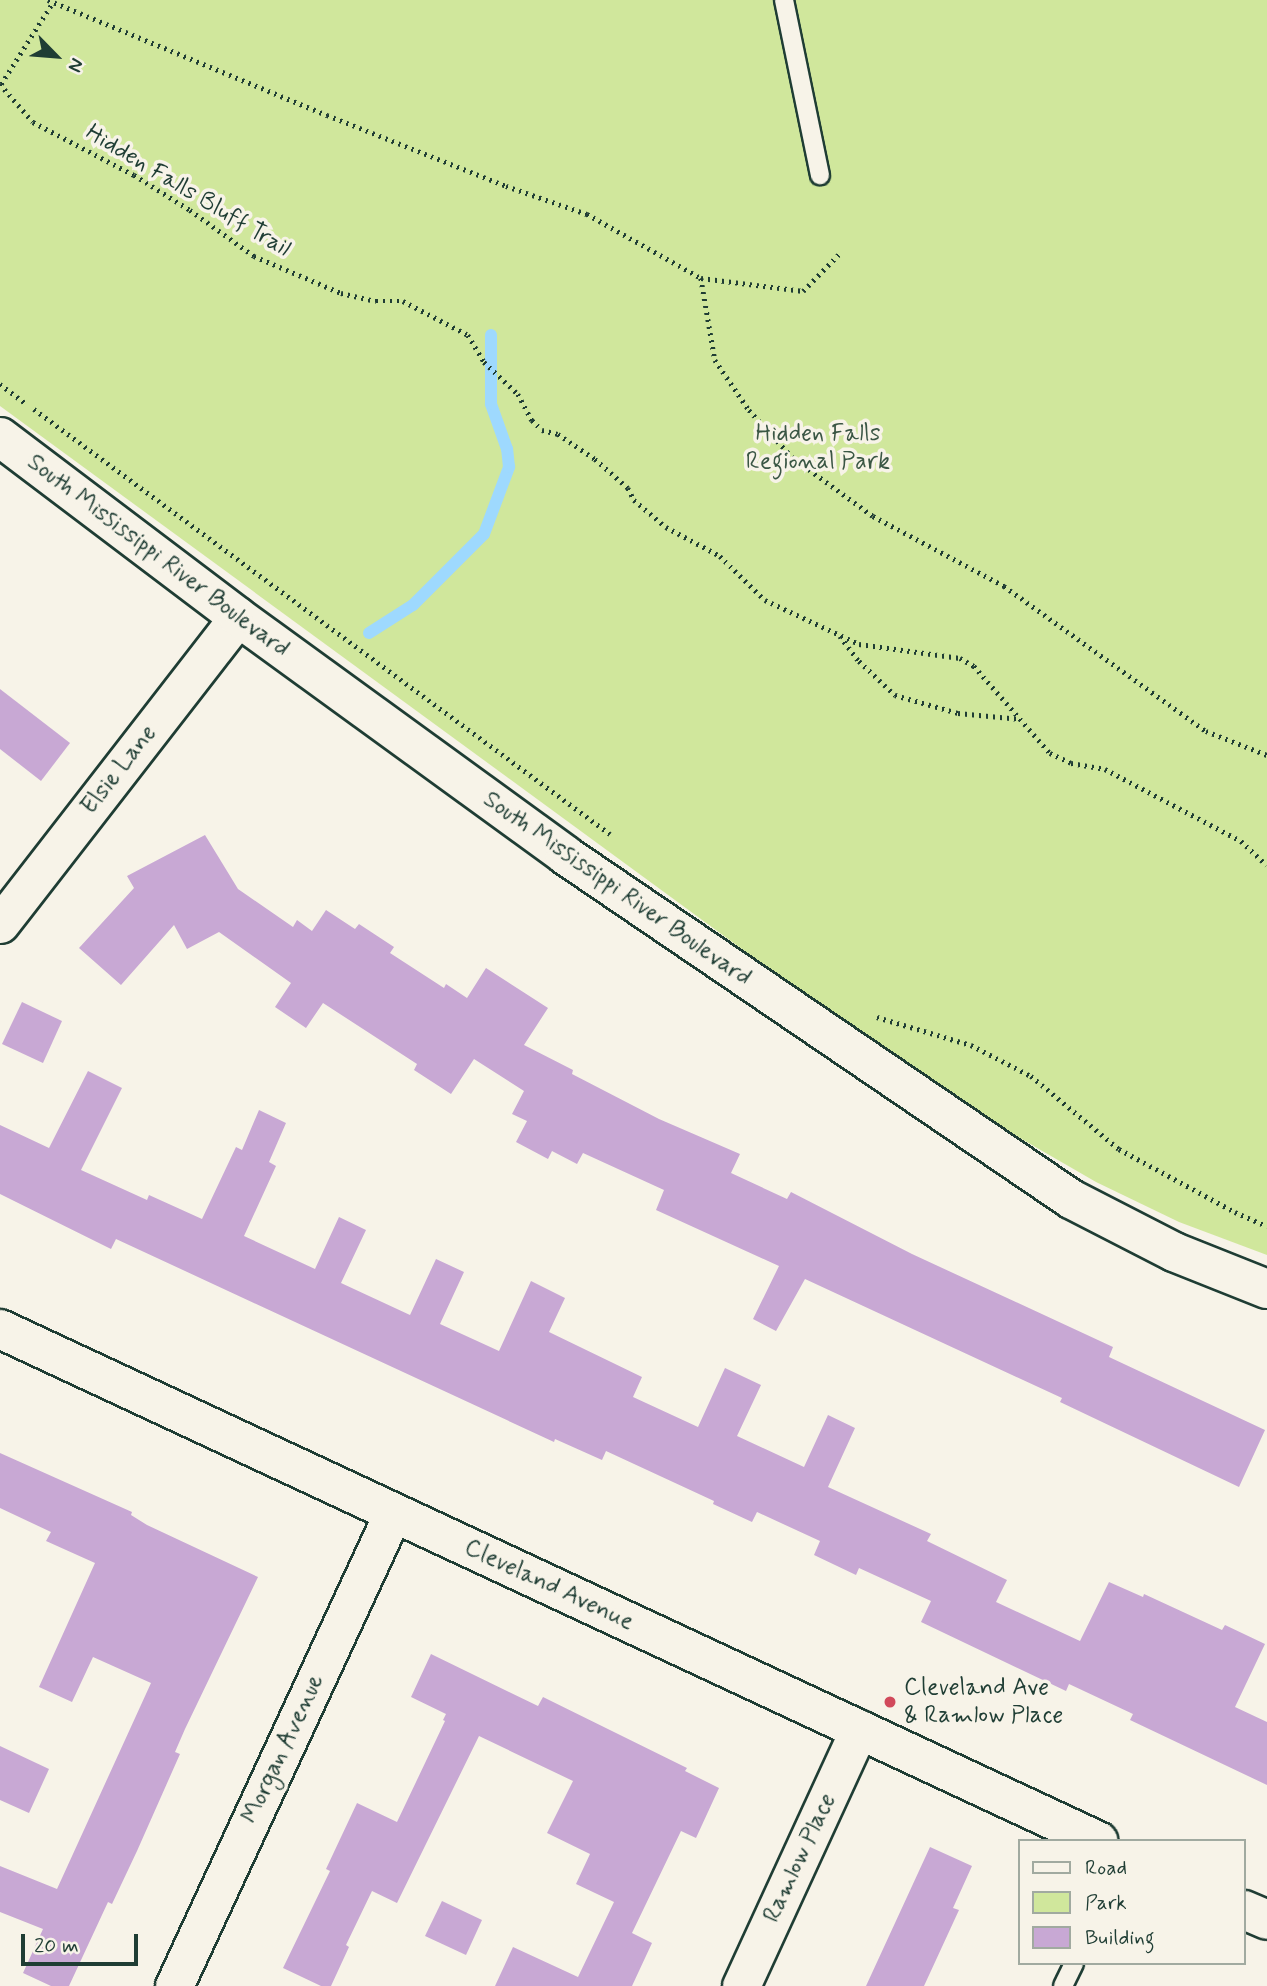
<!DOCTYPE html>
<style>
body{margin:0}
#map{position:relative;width:1267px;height:1986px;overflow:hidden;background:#f7f3e8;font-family:Mynerve,sans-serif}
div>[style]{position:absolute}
.green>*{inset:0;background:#d0e79c}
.stream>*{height:12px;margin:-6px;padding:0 6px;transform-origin:6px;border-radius:6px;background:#9ed9fe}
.building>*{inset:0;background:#c8a8d4}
.path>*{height:4.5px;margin-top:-2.25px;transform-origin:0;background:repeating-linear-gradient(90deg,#1f3d34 0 2px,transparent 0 7px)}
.roads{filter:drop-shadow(2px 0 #1f3d34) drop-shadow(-2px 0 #1f3d34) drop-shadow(0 2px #1f3d34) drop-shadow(0 -2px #1f3d34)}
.service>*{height:18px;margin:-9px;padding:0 9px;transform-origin:9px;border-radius:9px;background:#f7f3e8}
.minor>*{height:37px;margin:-18.5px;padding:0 18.5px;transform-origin:18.5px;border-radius:18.5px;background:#f7f3e8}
.tertiary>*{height:38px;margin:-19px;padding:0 19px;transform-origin:19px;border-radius:19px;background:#f7f3e8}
.dots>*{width:19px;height:19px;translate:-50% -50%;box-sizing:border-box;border:4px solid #f7f3e8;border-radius:50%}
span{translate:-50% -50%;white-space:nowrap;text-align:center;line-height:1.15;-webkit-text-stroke:7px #f7f3e8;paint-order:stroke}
.street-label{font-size:24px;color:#1f3d34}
.park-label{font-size:24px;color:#3a5644}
.poi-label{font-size:24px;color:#1f3d34}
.left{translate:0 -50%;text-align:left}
.legend{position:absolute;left:1018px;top:1839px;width:228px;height:126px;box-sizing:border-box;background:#f7f3e8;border:2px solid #a1aaa0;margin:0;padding:9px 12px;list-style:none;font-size:21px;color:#1f3d34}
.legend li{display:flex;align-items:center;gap:14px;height:35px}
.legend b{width:35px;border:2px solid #a1aaa0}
.north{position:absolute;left:21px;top:21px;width:70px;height:70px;-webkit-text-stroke:5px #f7f3e8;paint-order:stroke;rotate:115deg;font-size:19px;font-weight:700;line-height:28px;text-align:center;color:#1f3d34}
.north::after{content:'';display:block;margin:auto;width:24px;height:32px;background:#1f3d34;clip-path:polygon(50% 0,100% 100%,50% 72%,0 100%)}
.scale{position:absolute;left:21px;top:1934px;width:117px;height:32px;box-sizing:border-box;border:4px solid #1f3d34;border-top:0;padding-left:9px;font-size:21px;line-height:24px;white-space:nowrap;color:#1f3d34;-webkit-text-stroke:5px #f7f3e8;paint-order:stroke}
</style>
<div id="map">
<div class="green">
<div style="clip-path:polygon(0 0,1267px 0,1267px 1255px,1179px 1222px,1096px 1182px,925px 1083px,0 406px)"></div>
</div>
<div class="stream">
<div style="left:369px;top:633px;width:52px;rotate:-32.5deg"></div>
<div style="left:413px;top:605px;width:100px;rotate:-45deg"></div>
<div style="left:484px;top:534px;width:72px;rotate:-69.5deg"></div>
<div style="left:509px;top:467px;width:18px;rotate:-96deg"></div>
<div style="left:507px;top:449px;width:48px;rotate:-109.6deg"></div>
<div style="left:491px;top:404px;width:69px;rotate:-90deg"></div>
</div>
<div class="building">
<div style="clip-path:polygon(0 689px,70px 743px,41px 781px,0 749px)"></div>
<div style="clip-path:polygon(205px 835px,238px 889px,293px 927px,297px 920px,312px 931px,326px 910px,355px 929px,359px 924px,394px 947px,390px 953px,444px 988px,446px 984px,467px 998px,486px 968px,548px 1008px,524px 1045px,573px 1070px,572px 1074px,659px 1119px,740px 1154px,731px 1173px,787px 1199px,791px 1192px,912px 1254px,1113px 1347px,1109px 1357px,1265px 1430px,1239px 1487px,1060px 1402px,1062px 1398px,805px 1279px,776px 1331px,753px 1319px,779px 1266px,656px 1210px,664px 1190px,583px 1153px,577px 1164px,552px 1151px,548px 1159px,516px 1142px,527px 1121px,512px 1114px,524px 1091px,474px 1059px,451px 1094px,414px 1070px,417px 1064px,323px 1003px,306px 1028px,275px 1007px,291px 983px,219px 932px,187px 949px,174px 925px,121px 985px,79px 948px,134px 888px,127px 876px)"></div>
<div style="clip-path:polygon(22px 1002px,62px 1021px,43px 1063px,2px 1044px)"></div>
<div style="clip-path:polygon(88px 1071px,122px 1088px,81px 1170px,147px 1200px,149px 1195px,202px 1219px,236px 1147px,242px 1150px,259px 1110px,286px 1123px,269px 1162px,276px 1166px,244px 1236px,315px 1269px,339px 1217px,366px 1230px,341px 1283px,410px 1315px,436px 1259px,464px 1272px,440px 1324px,499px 1351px,531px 1281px,565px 1298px,549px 1332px,642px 1377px,633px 1397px,698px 1427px,725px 1368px,761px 1385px,737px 1436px,804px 1467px,828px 1415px,855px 1428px,828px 1487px,931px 1534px,927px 1541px,1007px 1580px,996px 1602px,1080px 1641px,1109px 1582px,1143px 1597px,1144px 1594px,1222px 1630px,1225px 1625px,1265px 1644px,1235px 1707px,1267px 1722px,1267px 1785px,1130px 1720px,1133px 1714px,1069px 1684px,1066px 1691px,921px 1622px,931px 1601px,859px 1568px,856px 1575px,814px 1555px,820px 1541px,757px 1512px,752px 1522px,713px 1504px,714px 1501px,606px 1451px,602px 1460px,555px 1439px,554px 1442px,116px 1239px,111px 1249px,0 1194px,0 1125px,49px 1148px)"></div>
<div style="clip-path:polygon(0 1453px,132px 1512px,131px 1515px,147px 1525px,258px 1577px,185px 1729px,175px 1752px,180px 1754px,137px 1851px,112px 1904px,108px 1902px,69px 1986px,51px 1986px,23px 1973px,43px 1929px,0 1912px,0 1866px,57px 1889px,151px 1683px,93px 1657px,72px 1702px,39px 1687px,95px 1563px,46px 1541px,51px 1532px,0 1508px)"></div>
<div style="clip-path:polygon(431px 1654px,538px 1706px,543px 1697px,687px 1768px,685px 1771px,719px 1788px,696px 1838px,681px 1831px,632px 1933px,652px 1943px,632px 1986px,495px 1986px,513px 1947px,578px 1977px,614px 1902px,576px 1884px,590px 1854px,547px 1833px,573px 1781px,479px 1736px,397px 1903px,372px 1891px,346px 1945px,349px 1947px,331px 1986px,321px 1986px,283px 1968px,330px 1871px,326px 1869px,357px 1803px,397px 1822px,445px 1721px,443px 1720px,446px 1714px,411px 1697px)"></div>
<div style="clip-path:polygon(0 1746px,49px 1769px,29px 1813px,0 1800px)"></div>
<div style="clip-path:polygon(930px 1847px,972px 1866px,953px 1908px,959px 1910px,924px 1986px,866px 1986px)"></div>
<div style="clip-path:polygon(442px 1901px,482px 1920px,466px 1955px,425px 1936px)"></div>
</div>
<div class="path">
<div style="left:48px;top:0;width:302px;rotate:22.4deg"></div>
<div style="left:327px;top:115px;width:193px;rotate:21.6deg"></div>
<div style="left:506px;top:186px;width:86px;rotate:19.1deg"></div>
<div style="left:587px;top:214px;width:131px;rotate:29.3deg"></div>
<div style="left:701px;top:278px;width:83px;rotate:80.3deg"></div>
<div style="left:715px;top:360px;width:60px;rotate:55.8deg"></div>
<div style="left:749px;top:410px;width:64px;rotate:47.5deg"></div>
<div style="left:792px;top:457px;width:100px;rotate:36.1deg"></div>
<div style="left:873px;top:516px;width:149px;rotate:28.1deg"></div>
<div style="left:1004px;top:586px;width:249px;rotate:35.7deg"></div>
<div style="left:1206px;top:731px;width:66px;rotate:21.5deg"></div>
<div style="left:0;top:84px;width:50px;rotate:49deg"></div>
<div style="left:33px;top:122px;width:114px;rotate:27.7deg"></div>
<div style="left:134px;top:175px;width:66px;rotate:32deg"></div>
<div style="left:190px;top:210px;width:79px;rotate:35.7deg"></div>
<div style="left:254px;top:256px;width:95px;rotate:23deg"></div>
<div style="left:341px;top:293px;width:36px;rotate:13deg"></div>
<div style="left:376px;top:301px;width:27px"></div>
<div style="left:403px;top:301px;width:73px;rotate:27.6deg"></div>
<div style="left:468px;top:335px;width:31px;rotate:59deg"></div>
<div style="left:484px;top:362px;width:47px;rotate:43.3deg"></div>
<div style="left:518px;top:394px;width:30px;rotate:62deg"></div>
<div style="left:532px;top:420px;width:14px;rotate:45deg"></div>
<div style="left:542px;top:430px;width:16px;rotate:14deg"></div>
<div style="left:558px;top:434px;width:45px;rotate:34deg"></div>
<div style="left:595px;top:459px;width:44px;rotate:41.3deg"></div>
<div style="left:628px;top:488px;width:13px;rotate:63deg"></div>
<div style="left:634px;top:500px;width:42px;rotate:40.2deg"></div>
<div style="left:666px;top:527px;width:61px;rotate:28.2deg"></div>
<div style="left:720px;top:556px;width:63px;rotate:44.4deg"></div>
<div style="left:765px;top:600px;width:104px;rotate:25.1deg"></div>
<div style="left:859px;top:644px;width:102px;rotate:7.9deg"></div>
<div style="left:960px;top:658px;width:16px;rotate:30deg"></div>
<div style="left:974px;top:666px;width:116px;rotate:48.9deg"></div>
<div style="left:1050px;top:753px;width:23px;rotate:25deg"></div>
<div style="left:1071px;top:763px;width:35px;rotate:10deg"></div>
<div style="left:1105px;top:769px;width:154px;rotate:27.9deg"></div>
<div style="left:1241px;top:841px;width:35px;rotate:43deg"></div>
<div style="left:1px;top:84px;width:97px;rotate:-57.6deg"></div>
<div style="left:701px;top:278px;width:103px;rotate:7.3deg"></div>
<div style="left:803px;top:291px;width:52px;rotate:-45.8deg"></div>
<div style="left:0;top:384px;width:34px;rotate:37deg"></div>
<div style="left:34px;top:409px;width:716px;rotate:36.42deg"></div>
<div style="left:840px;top:636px;width:31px;rotate:53deg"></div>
<div style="left:859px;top:661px;width:50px;rotate:43.4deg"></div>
<div style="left:895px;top:695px;width:66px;rotate:15.9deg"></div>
<div style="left:958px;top:713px;width:62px;rotate:5.5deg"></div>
<div style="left:877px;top:1017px;width:98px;rotate:16.6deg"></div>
<div style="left:971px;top:1045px;width:68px;rotate:27.3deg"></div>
<div style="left:1031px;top:1076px;width:114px;rotate:39.7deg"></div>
<div style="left:1119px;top:1149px;width:132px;rotate:28.5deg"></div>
<div style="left:1235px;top:1212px;width:35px;rotate:24deg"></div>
</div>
<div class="roads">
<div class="service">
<div style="left:784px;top:0;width:179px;rotate:78.4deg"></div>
<div style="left:1063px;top:1986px;width:25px;rotate:-64deg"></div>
</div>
<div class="minor">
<div style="left:0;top:924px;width:388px;rotate:-52.2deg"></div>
<div style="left:174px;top:1986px;width:521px;rotate:-65.16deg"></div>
<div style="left:741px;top:1986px;width:283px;rotate:-65.3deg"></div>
</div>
<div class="tertiary">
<div style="left:0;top:437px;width:298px;rotate:37.1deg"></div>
<div style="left:238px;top:617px;width:404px;rotate:36deg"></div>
<div style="left:565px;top:855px;width:612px;rotate:34.21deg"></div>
<div style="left:1071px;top:1199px;width:116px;rotate:27.2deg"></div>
<div style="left:1174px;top:1252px;width:100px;rotate:21.7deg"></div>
<div style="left:0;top:1329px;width:1212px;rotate:25deg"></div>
<div style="left:1244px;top:1910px;width:25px;rotate:23deg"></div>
</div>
</div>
<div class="dots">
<div style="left:890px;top:1702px;background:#d1495b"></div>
</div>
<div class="street-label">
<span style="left:188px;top:191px;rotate:31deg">Hidden Falls Bluff Trail</span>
<span style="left:158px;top:556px;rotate:37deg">South Mississippi River Boulevard</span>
<span style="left:119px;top:770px;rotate:-52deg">Elsie Lane</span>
<span style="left:617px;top:889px;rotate:35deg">South Mississippi River Boulevard</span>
<span style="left:549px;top:1585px;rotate:25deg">Cleveland Avenue</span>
<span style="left:283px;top:1749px;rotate:-65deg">Morgan Avenue</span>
<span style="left:800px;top:1858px;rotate:-65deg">Ramlow Place</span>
</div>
<div class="park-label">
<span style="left:818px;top:448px">Hidden Falls<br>Regional Park</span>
</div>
<div class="poi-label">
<span class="left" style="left:904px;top:1702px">Cleveland Ave<br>&amp; Ramlow Place</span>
</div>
<ul class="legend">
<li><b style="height:9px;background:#f7f3e8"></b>Road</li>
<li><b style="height:19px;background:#d0e79c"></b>Park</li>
<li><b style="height:19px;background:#c8a8d4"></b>Building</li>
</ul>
<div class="north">N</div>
<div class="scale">20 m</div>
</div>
